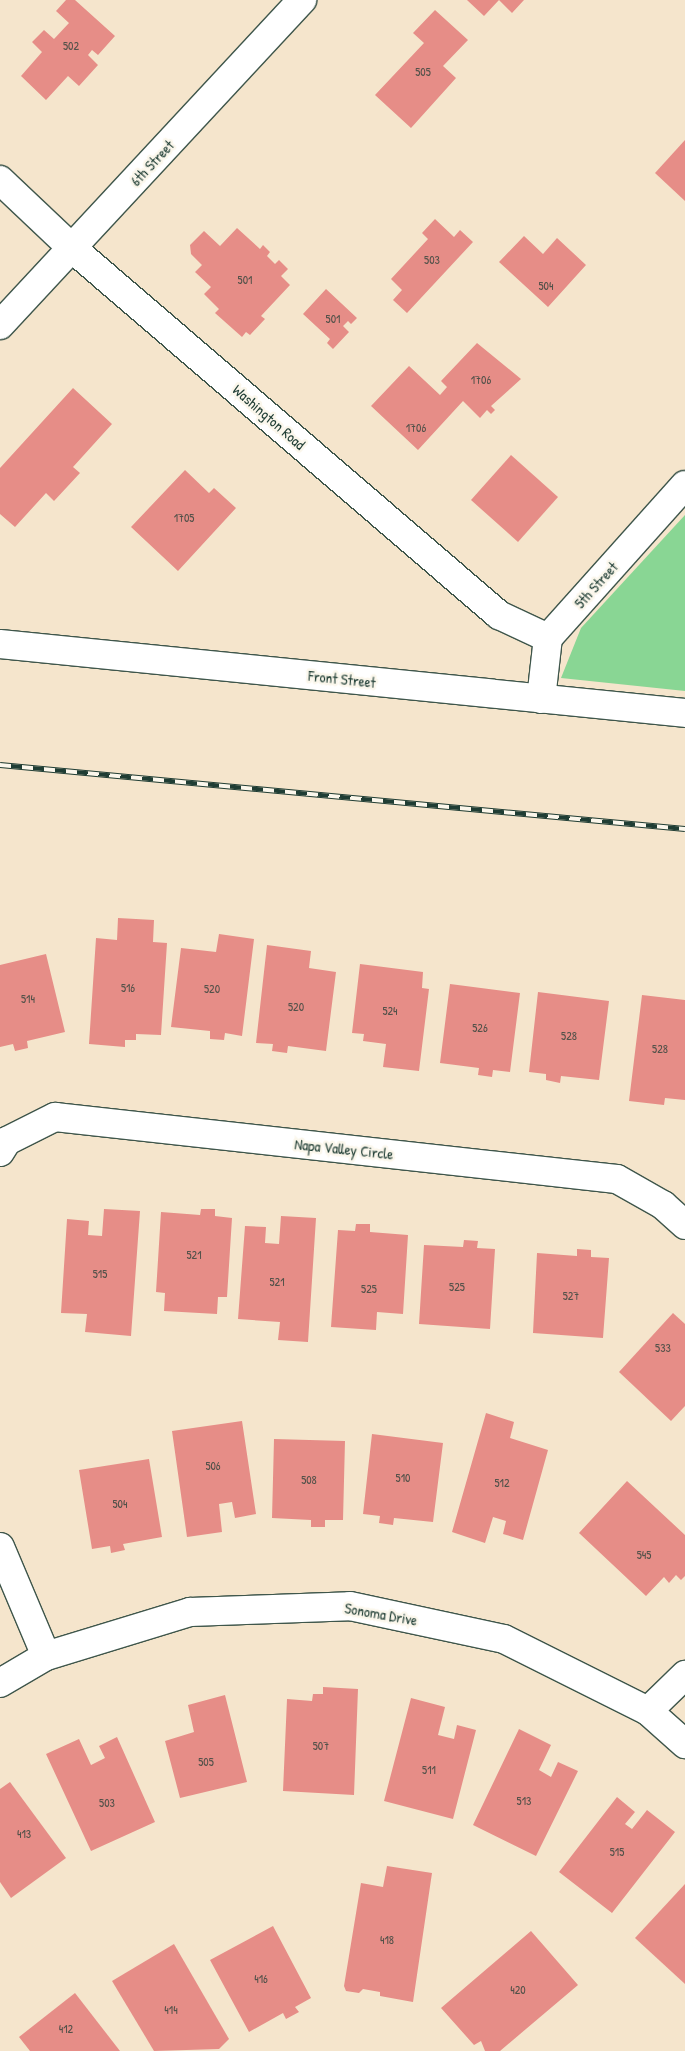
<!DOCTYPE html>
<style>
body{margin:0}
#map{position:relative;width:685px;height:2051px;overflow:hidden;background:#f5e5cc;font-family:"Patrick Hand",sans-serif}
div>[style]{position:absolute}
.green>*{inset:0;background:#89d694}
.building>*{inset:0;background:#e68d87}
.roads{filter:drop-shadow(1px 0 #3f564b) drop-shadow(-1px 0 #3f564b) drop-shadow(0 1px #3f564b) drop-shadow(0 -1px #3f564b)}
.minor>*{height:28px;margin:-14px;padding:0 14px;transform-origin:14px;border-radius:14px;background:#fff}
.rail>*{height:5.5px;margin-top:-2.75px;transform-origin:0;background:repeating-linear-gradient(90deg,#fbf7ec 0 11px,#1f3d34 0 22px);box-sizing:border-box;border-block:1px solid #1f3d34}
span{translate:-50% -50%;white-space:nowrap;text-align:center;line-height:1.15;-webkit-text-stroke:5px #fbf7ec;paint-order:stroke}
.number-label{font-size:12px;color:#515149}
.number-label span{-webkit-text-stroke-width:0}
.street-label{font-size:15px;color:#1f3d34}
</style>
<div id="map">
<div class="green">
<div style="clip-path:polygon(685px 515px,685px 691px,561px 678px,581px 628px)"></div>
</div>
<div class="building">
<div style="clip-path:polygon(66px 0,75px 0,115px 36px,98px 55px,92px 50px,88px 55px,98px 65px,79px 86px,68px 76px,46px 100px,21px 76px,42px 52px,32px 42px,44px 30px,54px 39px,69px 23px,56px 11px)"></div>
<div style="clip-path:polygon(467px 0,524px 0,512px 13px,499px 0,484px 16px)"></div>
<div style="clip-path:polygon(435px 10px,468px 40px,443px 66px,456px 78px,411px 128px,375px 95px,424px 43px,413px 33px)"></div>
<div style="clip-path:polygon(685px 140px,685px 201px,655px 173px)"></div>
<div style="clip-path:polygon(435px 219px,454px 237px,460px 230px,473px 242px,407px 313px,393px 300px,402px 290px,391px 279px,428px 239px,422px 233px)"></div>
<div style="clip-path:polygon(237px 228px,260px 249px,263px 245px,270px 252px,267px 256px,275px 264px,279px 260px,288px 269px,281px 276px,290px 285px,261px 316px,265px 319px,250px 335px,246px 332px,242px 337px,215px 313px,219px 309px,204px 294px,211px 287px,195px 272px,202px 265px,191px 254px,190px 245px,204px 231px,220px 246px)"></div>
<div style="clip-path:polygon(524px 236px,543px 254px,557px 238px,586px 265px,548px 307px,499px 262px)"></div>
<div style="clip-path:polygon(326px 289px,357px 318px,351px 324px,348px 321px,343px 326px,349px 332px,333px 349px,327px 343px,330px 339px,303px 314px)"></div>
<div style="clip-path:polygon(477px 343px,521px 379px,491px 406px,495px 410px,491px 414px,487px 410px,480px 418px,463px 401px,418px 450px,371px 406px,409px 366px,440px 395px,447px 387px,441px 381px)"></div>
<div style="clip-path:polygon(73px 388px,112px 424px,73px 467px,80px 473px,54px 501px,46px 493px,15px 527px,0 514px,0 468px)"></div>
<div style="clip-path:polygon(511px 455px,558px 497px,518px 542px,471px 500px)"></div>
<div style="clip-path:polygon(185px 470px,209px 493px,214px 488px,236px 508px,178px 571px,131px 527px)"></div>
<div style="clip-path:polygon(118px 918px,154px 920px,153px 942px,167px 943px,161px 1035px,136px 1034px,136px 1040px,125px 1040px,125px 1047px,89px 1044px,96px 938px,117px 940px)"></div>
<div style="clip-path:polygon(219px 934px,254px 939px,242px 1036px,225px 1033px,224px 1040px,210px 1039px,210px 1031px,171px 1027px,181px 948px,216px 952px)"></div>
<div style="clip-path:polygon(267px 945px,311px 951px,309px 968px,336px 972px,326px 1051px,288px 1046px,287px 1053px,272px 1051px,273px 1044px,256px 1043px)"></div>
<div style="clip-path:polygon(46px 954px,65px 1032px,27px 1041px,28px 1048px,15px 1051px,13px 1044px,0 1047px,0 965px)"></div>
<div style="clip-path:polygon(360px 964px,423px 972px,422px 988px,429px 989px,419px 1071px,383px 1067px,386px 1044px,363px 1041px,364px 1034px,352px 1033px)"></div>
<div style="clip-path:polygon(450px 984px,520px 993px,510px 1072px,493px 1070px,492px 1077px,478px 1075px,479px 1068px,440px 1063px)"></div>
<div style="clip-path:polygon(538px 992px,609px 1001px,599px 1080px,561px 1076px,560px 1083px,546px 1080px,546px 1074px,529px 1072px)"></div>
<div style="clip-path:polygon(642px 995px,685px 1000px,685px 1100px,665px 1098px,664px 1105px,629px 1101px)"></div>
<div style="clip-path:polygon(104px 1209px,140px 1211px,131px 1336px,85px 1332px,87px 1314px,61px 1313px,67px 1219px,89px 1221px,88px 1235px,102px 1236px)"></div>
<div style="clip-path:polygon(201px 1209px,215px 1209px,215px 1216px,232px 1218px,227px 1297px,218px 1297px,217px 1314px,164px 1311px,165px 1293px,156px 1292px,161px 1212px,200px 1215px)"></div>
<div style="clip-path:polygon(281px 1216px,316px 1218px,308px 1342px,278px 1340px,280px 1322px,238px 1319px,245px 1226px,266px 1227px,265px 1243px,279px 1244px)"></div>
<div style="clip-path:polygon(356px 1224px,370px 1224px,370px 1232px,408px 1235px,403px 1314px,377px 1312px,376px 1330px,331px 1327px,338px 1230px,355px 1231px)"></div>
<div style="clip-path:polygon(464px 1240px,478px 1241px,477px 1248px,495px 1249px,490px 1329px,419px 1324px,424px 1245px,463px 1247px)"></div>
<div style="clip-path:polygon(577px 1249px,591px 1250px,591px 1257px,609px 1258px,603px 1338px,533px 1333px,537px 1253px,577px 1256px)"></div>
<div style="clip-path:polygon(673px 1313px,685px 1324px,685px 1406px,671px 1421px,619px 1372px)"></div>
<div style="clip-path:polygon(486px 1413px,514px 1422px,510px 1438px,548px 1450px,523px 1540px,503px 1534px,506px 1521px,493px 1517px,485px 1543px,452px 1532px)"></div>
<div style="clip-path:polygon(242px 1421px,256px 1514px,235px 1518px,232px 1502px,219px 1504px,222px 1532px,187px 1537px,172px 1431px)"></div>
<div style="clip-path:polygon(372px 1434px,443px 1443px,433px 1522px,394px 1518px,393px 1525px,379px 1523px,380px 1516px,363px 1514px)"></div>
<div style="clip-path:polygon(274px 1439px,345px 1441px,343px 1520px,325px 1520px,325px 1527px,311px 1527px,311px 1520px,272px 1518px)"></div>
<div style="clip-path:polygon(149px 1459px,162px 1537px,123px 1544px,125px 1550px,111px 1553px,110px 1546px,92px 1549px,79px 1470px)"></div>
<div style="clip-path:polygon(627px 1481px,685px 1535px,685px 1576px,681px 1580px,676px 1575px,669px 1583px,664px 1577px,646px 1596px,579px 1533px)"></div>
<div style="clip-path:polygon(323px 1687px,358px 1689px,354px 1795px,283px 1791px,287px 1699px,312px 1701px,313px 1694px,323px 1694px)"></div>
<div style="clip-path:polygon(225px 1695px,247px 1782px,180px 1798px,165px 1741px,194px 1732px,188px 1705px)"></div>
<div style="clip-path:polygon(411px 1698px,445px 1707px,438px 1735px,454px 1739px,457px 1725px,476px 1730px,453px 1819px,384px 1801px)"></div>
<div style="clip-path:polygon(519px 1729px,551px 1745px,539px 1770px,551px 1777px,558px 1762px,578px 1771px,536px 1856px,473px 1825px)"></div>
<div style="clip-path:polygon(117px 1737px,155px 1822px,91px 1851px,46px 1754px,79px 1739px,91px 1765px,105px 1758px,99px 1746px)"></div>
<div style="clip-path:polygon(10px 1782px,66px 1858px,11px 1898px,0 1882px,0 1789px)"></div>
<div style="clip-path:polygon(617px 1797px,635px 1812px,625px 1824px,632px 1829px,647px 1810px,675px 1832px,612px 1913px,559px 1872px)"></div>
<div style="clip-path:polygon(387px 1866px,432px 1873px,413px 2002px,380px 1996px,380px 1992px,363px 1989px,359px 1993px,346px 1991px,344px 1986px,361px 1883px,383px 1887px)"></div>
<div style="clip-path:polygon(685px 1884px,685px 1984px,635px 1938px)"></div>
<div style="clip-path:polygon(273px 1926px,311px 1998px,295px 2007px,299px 2012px,286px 2019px,283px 2013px,249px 2032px,210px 1960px)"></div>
<div style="clip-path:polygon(531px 1931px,578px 1985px,500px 2051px,485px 2051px,481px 2041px,474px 2045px,441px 2008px)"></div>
<div style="clip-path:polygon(174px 1944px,229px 2039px,219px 2049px,154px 2051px,112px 1981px)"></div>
<div style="clip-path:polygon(75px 1993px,120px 2051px,30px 2051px,19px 2037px)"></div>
</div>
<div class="roads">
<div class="minor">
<div style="left:0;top:180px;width:100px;rotate:43.4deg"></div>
<div style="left:73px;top:249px;width:562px;rotate:40.67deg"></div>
<div style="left:499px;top:615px;width:54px;rotate:25.1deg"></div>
<div style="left:0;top:325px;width:444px;rotate:-47.1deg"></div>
<div style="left:0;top:644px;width:688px;rotate:5.75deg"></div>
<div style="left:541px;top:699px;width:61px;rotate:-83.5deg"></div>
<div style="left:548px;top:638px;width:205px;rotate:-48.2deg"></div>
<div style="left:0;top:1152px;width:13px;rotate:-58deg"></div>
<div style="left:7px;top:1141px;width:54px;rotate:-26.6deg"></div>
<div style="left:55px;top:1117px;width:565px;rotate:6.3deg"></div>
<div style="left:617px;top:1179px;width:53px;rotate:29.5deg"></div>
<div style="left:663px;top:1205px;width:30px;rotate:42deg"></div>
<div style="left:0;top:1547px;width:118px;rotate:67.1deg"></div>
<div style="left:0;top:1683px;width:53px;rotate:-30.4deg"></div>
<div style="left:46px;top:1656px;width:151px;rotate:-17deg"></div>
<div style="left:190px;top:1612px;width:160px;rotate:-2.1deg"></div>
<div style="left:350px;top:1606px;width:157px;rotate:12.1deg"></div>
<div style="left:504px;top:1639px;width:161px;rotate:26.6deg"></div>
<div style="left:648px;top:1711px;width:50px;rotate:41.7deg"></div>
<div style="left:648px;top:1711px;width:52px;rotate:-44.2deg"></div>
</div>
</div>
<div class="rail">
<div style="left:0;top:765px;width:688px;rotate:5.34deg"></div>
</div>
<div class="number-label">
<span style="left:71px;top:46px">502</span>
<span style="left:423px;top:72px">505</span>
<span style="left:432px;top:260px">503</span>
<span style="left:245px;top:280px">501</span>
<span style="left:546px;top:286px">504</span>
<span style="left:333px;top:319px">501</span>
<span style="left:481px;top:380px">1706</span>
<span style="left:416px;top:428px">1706</span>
<span style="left:184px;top:518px">1705</span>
<span style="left:128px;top:988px">516</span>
<span style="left:212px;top:989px">520</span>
<span style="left:28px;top:999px">514</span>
<span style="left:296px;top:1007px">520</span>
<span style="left:390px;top:1011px">524</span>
<span style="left:480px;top:1028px">526</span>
<span style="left:569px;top:1036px">528</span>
<span style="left:660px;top:1049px">528</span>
<span style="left:194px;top:1255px">521</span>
<span style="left:100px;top:1274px">515</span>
<span style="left:277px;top:1282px">521</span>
<span style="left:457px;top:1287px">525</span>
<span style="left:369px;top:1289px">525</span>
<span style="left:571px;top:1296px">527</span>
<span style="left:663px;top:1348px">533</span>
<span style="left:213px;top:1466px">506</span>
<span style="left:403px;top:1478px">510</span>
<span style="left:309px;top:1480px">508</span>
<span style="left:502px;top:1483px">512</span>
<span style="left:120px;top:1504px">504</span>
<span style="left:644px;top:1555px">545</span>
<span style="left:321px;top:1746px">507</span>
<span style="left:206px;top:1762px">505</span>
<span style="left:429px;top:1770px">511</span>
<span style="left:524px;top:1801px">513</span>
<span style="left:107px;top:1803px">503</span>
<span style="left:24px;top:1834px">413</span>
<span style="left:617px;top:1852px">515</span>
<span style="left:387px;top:1940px">418</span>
<span style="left:261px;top:1979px">416</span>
<span style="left:518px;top:1990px">420</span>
<span style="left:171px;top:2010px">414</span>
<span style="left:66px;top:2029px">412</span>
</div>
<div class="street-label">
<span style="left:152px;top:163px;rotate:-47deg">6th Street</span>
<span style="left:269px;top:417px;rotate:41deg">Washington Road</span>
<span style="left:596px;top:585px;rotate:-48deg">5th Street</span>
<span style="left:342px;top:679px;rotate:6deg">Front Street</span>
<span style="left:344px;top:1149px;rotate:6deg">Napa Valley Circle</span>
<span style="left:381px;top:1614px;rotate:10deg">Sonoma Drive</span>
</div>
</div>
